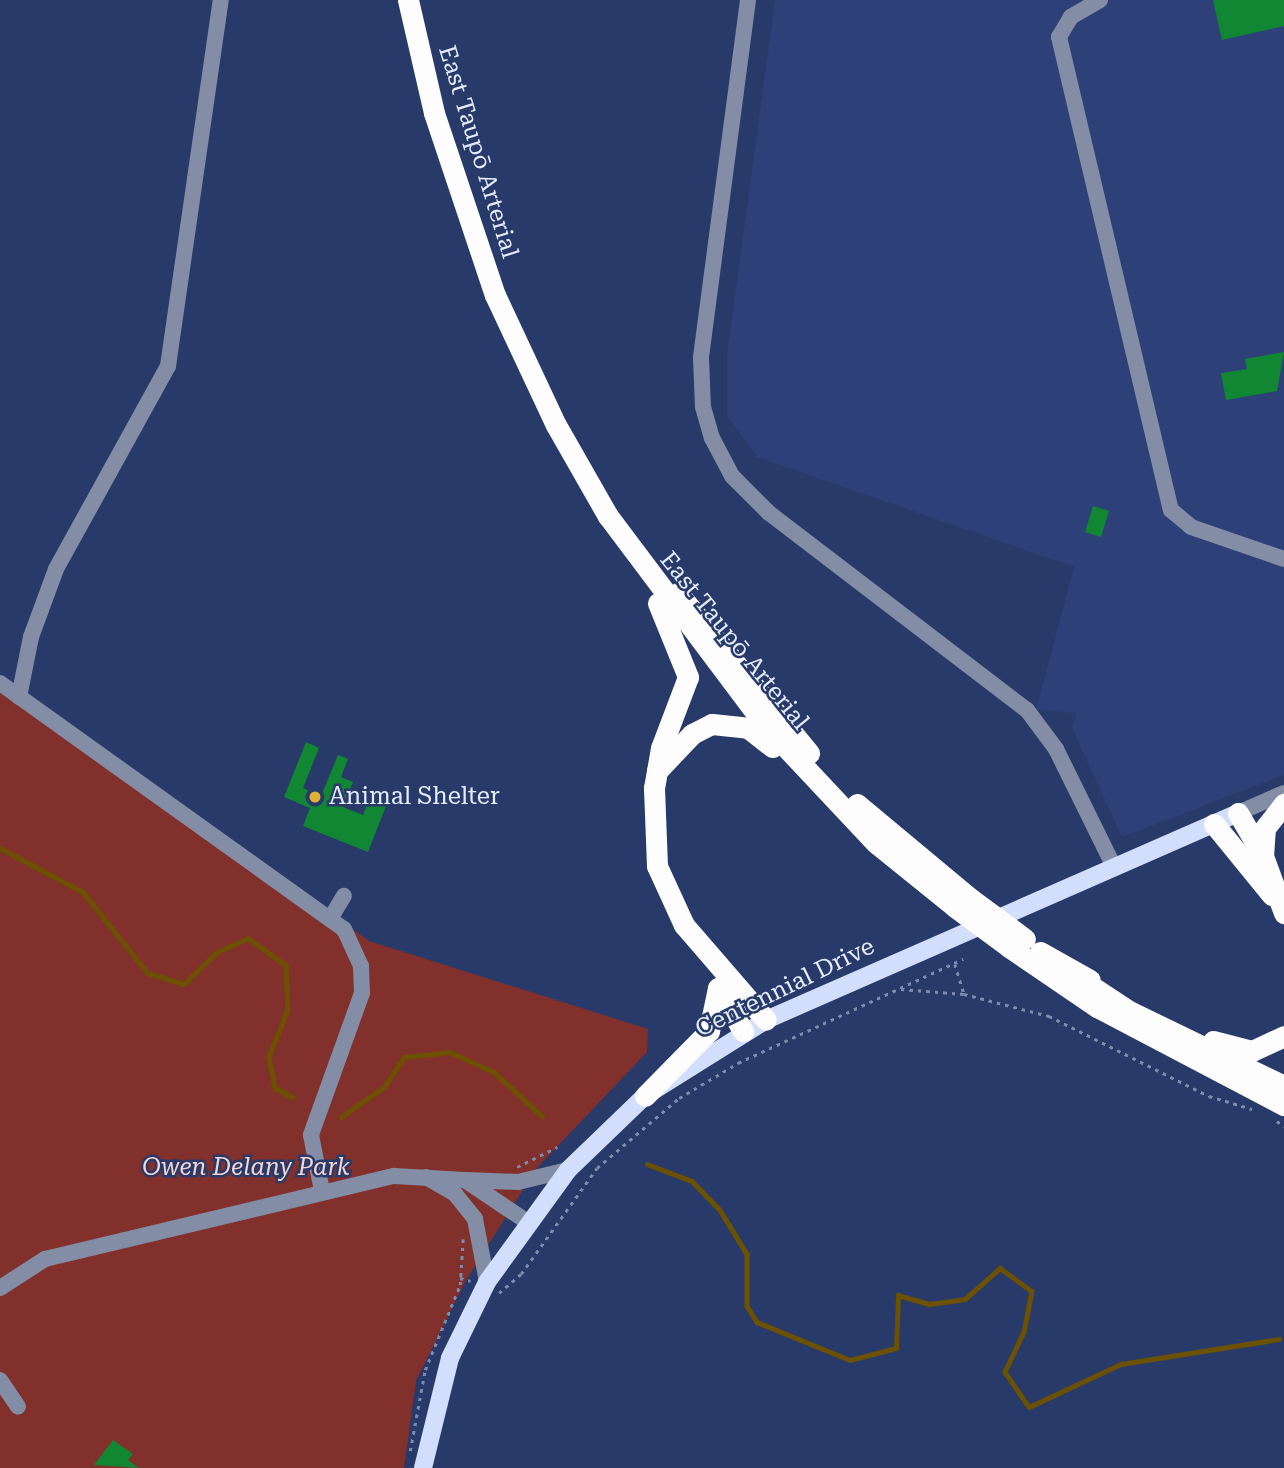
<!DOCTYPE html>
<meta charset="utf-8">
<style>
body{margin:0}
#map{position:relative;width:1284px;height:1468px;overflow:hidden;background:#283a69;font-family:"Roboto Serif",serif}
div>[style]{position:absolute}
.built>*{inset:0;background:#2d4077}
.green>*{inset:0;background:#81302b}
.stream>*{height:4.5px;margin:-2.25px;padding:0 2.25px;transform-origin:2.25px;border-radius:2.25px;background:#6c5100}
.building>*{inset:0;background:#118733}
.path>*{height:2.5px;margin-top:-1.25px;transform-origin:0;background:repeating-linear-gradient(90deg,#7d8bad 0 3.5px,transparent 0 8.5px)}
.minor>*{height:16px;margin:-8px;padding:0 8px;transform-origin:8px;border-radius:8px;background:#838da6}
.major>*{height:18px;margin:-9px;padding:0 9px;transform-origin:9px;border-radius:9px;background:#d1defc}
.highway>*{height:21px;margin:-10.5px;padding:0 10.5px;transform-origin:10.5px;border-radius:10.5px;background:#fdfdfd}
.highway-bridge>*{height:21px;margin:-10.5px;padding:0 10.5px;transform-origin:10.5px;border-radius:10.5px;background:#fdfdfd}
.dots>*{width:19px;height:19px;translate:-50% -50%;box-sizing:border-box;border:4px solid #283a69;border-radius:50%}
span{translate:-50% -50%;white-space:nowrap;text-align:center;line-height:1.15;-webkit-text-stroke:5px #283a69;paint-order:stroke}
.street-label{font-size:24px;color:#e4ecfe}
.poi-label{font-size:24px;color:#e4ecfe}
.left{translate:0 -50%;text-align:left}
.park-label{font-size:24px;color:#f6d5d1;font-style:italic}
</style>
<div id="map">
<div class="built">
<div style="clip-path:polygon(775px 0,1284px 0,1284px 775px,1122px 837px,1072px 728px,1076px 713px,1036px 710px,1074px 567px,757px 457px,727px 416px,727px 355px)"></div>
</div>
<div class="green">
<div style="clip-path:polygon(0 678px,369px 941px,648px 1029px,647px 1052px,536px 1169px,465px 1282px,416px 1381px,404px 1468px,0 1468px)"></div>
</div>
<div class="stream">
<div style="left:0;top:848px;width:94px;rotate:27.9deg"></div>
<div style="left:83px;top:892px;width:104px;rotate:51.3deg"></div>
<div style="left:148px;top:973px;width:38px;rotate:17deg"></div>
<div style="left:184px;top:984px;width:46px;rotate:-44.1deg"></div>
<div style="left:217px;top:952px;width:34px;rotate:-24deg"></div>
<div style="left:248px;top:938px;width:47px;rotate:35.4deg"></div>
<div style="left:286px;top:965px;width:45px;rotate:87.5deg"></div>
<div style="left:288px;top:1010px;width:51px;rotate:112deg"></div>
<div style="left:269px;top:1057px;width:32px;rotate:79deg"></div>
<div style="left:275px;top:1088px;width:20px;rotate:27deg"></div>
<div style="left:341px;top:1117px;width:52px;rotate:-34.9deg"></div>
<div style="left:384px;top:1087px;width:36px;rotate:-56deg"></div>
<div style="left:404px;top:1057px;width:46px;rotate:-6.2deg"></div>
<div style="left:450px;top:1052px;width:48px;rotate:24.4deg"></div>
<div style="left:494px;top:1072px;width:65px;rotate:42.5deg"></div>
<div style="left:647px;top:1164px;width:48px;rotate:20.7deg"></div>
<div style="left:692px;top:1181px;width:40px;rotate:46deg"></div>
<div style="left:720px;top:1210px;width:52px;rotate:58.5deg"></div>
<div style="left:747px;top:1254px;width:52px;rotate:90deg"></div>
<div style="left:747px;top:1306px;width:19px;rotate:58deg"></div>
<div style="left:757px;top:1322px;width:100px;rotate:22.2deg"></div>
<div style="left:850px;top:1360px;width:48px;rotate:-14.6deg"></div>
<div style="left:896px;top:1348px;width:53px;rotate:-87.8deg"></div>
<div style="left:898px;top:1295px;width:33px;rotate:16deg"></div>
<div style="left:930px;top:1304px;width:35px;rotate:-8deg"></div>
<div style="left:965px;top:1299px;width:47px;rotate:-41.5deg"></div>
<div style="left:1000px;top:1268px;width:39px;rotate:36deg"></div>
<div style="left:1032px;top:1291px;width:42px;rotate:101deg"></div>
<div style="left:1024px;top:1332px;width:44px;rotate:115.4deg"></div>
<div style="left:1005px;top:1372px;width:42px;rotate:55.6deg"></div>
<div style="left:1029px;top:1407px;width:102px;rotate:-25.1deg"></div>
<div style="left:1121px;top:1364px;width:160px;rotate:-9deg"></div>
</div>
<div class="building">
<div style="clip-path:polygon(1213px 0,1284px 0,1284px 26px,1222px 40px)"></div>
<div style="clip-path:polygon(1284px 352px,1277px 391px,1226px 400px,1221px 373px,1247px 369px,1245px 359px)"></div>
<div style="clip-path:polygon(1093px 506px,1109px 511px,1101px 537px,1085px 532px)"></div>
<div style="clip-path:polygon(306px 742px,319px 748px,303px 788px,321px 796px,338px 755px,348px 759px,341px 777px,353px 782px,343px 807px,363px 815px,373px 790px,390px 796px,368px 852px,303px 826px,310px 808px,284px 797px)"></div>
<div style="clip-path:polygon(113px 1440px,133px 1454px,128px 1460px,139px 1468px,94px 1465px)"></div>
</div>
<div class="path">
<div style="left:955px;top:964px;width:31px;rotate:73deg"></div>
<div style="left:901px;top:989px;width:63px;rotate:4.5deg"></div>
<div style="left:964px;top:994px;width:88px;rotate:14.5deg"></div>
<div style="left:1049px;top:1016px;width:179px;rotate:26.6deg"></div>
<div style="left:1209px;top:1096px;width:45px;rotate:16.8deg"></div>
<div style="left:1277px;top:1121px;width:9px;rotate:36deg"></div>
<div style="left:517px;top:1167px;width:45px;rotate:-26.6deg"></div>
<div style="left:460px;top:1278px;width:11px;rotate:15deg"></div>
<div style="left:499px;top:1293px;width:29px;rotate:-41deg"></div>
<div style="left:521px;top:1274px;width:130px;rotate:-54.4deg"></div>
<div style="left:597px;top:1168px;width:108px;rotate:-40.5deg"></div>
<div style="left:679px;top:1098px;width:69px;rotate:-30.7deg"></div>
<div style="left:738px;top:1063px;width:248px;rotate:-24.8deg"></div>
<div style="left:410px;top:1451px;width:82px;rotate:-79.5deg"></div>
<div style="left:425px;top:1370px;width:92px;rotate:-67.6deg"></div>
<div style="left:460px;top:1285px;width:46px;rotate:-86.3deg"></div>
</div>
<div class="minor">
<div style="left:748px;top:0;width:361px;rotate:97.5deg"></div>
<div style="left:701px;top:358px;width:49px;rotate:87.7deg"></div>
<div style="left:703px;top:407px;width:32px;rotate:74deg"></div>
<div style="left:712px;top:438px;width:43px;rotate:62.2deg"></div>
<div style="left:732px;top:476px;width:52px;rotate:45deg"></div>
<div style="left:769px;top:513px;width:325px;rotate:37.4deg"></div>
<div style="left:1027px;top:710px;width:49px;rotate:53.4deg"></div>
<div style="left:1056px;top:749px;width:131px;rotate:63.8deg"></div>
<div style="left:1100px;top:0;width:34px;rotate:150deg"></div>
<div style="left:1071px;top:17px;width:23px;rotate:121deg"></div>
<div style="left:1059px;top:37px;width:486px;rotate:76.7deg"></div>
<div style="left:1171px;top:510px;width:26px;rotate:40deg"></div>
<div style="left:1191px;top:527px;width:98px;rotate:19deg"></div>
<div style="left:0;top:683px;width:423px;rotate:35.6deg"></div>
<div style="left:344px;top:929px;width:41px;rotate:65.3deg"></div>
<div style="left:361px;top:966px;width:27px;rotate:88deg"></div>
<div style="left:362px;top:993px;width:151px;rotate:109.8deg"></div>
<div style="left:311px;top:1135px;width:57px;rotate:78.9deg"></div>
<div style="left:19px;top:697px;width:61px;rotate:-78.7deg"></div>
<div style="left:31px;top:637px;width:72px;rotate:-69.8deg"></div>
<div style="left:56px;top:569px;width:232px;rotate:-61.1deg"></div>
<div style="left:168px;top:366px;width:370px;rotate:-81.8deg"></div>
<div style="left:1238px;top:813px;width:50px;rotate:-23.5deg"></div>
<div style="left:330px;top:919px;width:27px;rotate:-59deg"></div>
<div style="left:426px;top:1177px;width:34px;rotate:30deg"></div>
<div style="left:455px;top:1194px;width:32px;rotate:51deg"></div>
<div style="left:475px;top:1219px;width:64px;rotate:79.2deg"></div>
<div style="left:467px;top:1180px;width:51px;rotate:2.2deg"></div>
<div style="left:518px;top:1182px;width:51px;rotate:-13.5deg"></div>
<div style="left:0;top:1288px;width:54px;rotate:-32.8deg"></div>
<div style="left:45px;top:1259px;width:359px;rotate:-13.4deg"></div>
<div style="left:394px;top:1176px;width:71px;rotate:3.2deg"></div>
<div style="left:465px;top:1180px;width:73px;rotate:33.9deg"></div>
<div style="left:0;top:1380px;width:32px;rotate:56deg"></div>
</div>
<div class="major">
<div style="left:423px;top:1468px;width:113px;rotate:-76.2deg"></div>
<div style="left:450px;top:1358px;width:85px;rotate:-64deg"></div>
<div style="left:487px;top:1282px;width:138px;rotate:-54.1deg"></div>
<div style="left:568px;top:1170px;width:107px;rotate:-43.9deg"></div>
<div style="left:645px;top:1096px;width:143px;rotate:-32.1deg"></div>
<div style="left:766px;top:1020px;width:515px;rotate:-23.68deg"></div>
</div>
<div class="highway">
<div style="left:408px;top:0;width:116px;rotate:77deg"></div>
<div style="left:434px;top:113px;width:192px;rotate:71.5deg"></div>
<div style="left:495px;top:295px;width:144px;rotate:64.9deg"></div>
<div style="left:556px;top:425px;width:105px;rotate:60.3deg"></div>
<div style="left:608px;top:516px;width:261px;rotate:53.1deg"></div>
<div style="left:765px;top:725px;width:162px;rotate:46.8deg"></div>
<div style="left:876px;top:843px;width:102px;rotate:39deg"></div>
<div style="left:678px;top:593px;width:207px;rotate:50.7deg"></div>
<div style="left:658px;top:603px;width:80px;rotate:67.9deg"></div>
<div style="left:688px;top:677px;width:76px;rotate:110.8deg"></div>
<div style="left:661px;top:748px;width:41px;rotate:99.9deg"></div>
<div style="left:654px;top:788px;width:78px;rotate:87.8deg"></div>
<div style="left:657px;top:866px;width:65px;rotate:65.4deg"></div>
<div style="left:684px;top:925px;width:125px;rotate:49.2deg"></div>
<div style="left:657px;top:771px;width:51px;rotate:-46.6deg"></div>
<div style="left:692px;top:734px;width:22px;rotate:-27deg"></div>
<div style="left:712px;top:724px;width:36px;rotate:6deg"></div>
<div style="left:748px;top:728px;width:31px;rotate:38deg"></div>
<div style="left:857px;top:804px;width:148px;rotate:39.8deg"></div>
<div style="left:1238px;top:813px;width:50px;rotate:59.8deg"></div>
<div style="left:1263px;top:856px;width:61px;rotate:69.8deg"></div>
<div style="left:1214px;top:824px;width:92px;rotate:50.8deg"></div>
<div style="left:1263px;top:856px;width:28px;rotate:-86deg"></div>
<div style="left:1265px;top:828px;width:31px;rotate:-52deg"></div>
<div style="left:1009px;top:947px;width:107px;rotate:34.3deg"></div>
<div style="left:1097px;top:1007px;width:211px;rotate:27.7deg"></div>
<div style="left:1040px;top:952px;width:57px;rotate:29.2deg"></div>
<div style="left:1076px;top:976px;width:64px;rotate:33.4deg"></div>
<div style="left:1129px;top:1011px;width:172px;rotate:25.8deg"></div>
<div style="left:718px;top:988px;width:50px;rotate:59.8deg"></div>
<div style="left:1213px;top:1041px;width:40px;rotate:14.4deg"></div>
<div style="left:1252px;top:1051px;width:35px;rotate:-25deg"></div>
<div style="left:645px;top:1096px;width:91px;rotate:-45.4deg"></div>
<div style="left:709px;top:1031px;width:44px;rotate:-78.2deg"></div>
</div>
<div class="highway-bridge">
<div style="left:971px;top:899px;width:67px;rotate:36.5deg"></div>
<div style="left:955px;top:907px;width:67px;rotate:36.5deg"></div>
</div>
<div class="dots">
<div style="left:315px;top:797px;background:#dfb034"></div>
</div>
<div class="street-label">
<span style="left:478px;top:152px;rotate:73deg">East Taupō Arterial</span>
<span style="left:734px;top:641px;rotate:51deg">East Taupō Arterial</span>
<span style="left:785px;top:988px;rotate:-26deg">Centennial Drive</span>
</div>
<div class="poi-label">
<span class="left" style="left:329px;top:797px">Animal Shelter</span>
</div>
<div class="park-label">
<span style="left:246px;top:1168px">Owen Delany Park</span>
</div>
</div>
